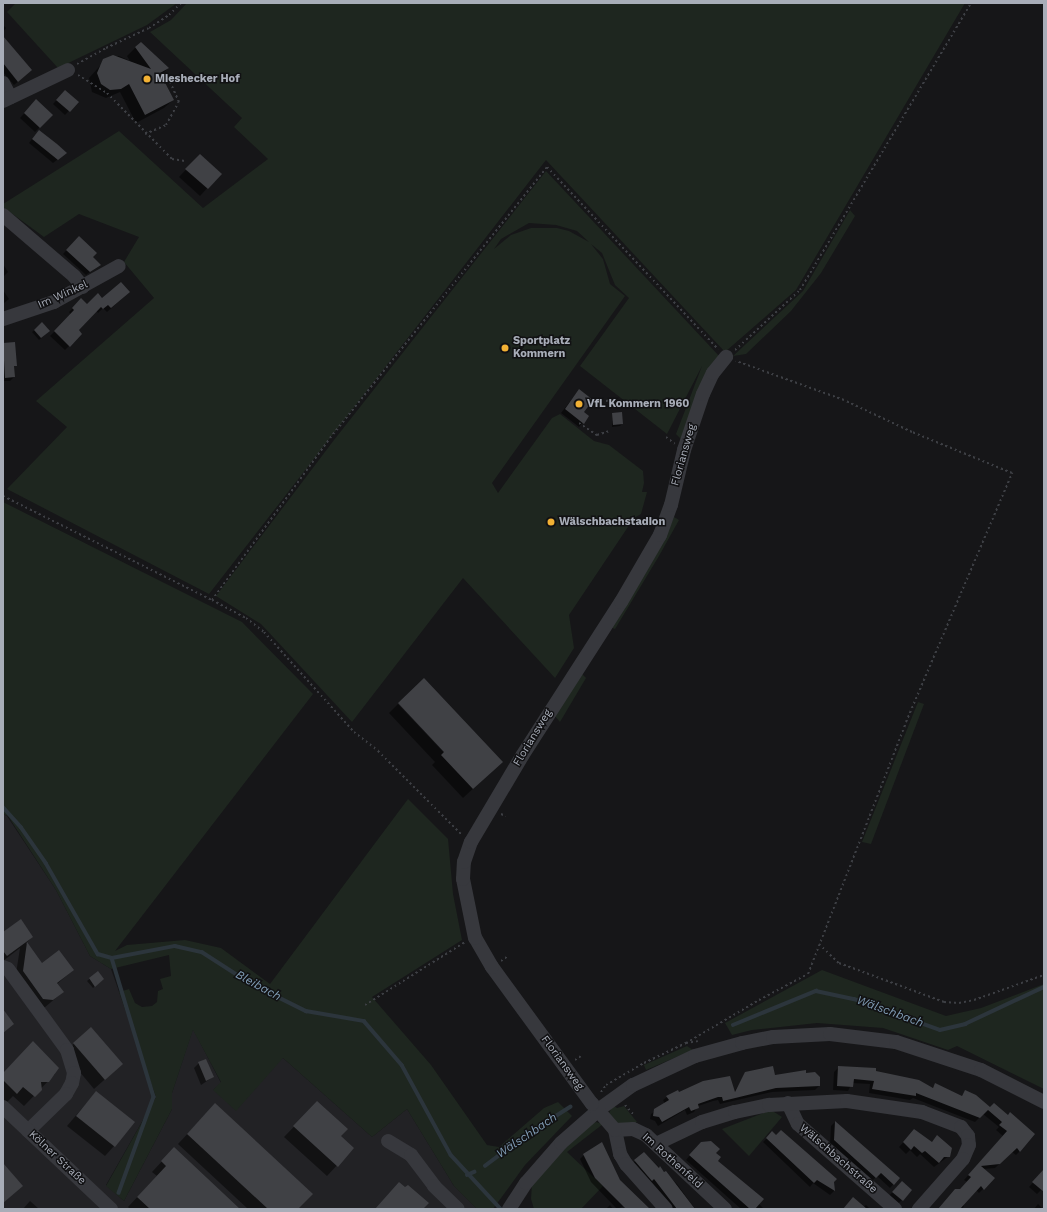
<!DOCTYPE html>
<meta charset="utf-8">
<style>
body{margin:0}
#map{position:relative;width:1047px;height:1212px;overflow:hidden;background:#161618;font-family:"Work Sans",sans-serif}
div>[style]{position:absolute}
.built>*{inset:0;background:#222225}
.green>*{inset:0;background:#1e261f}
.shadow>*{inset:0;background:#0007}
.stream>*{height:3.5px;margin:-1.75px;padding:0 1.75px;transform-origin:1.75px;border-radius:1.75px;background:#2c353c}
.building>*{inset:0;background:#404145}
.path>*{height:2px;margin-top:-1px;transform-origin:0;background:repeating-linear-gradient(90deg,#3d3f44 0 2px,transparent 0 5px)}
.minor>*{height:14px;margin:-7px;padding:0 7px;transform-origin:7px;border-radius:7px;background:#37383d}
.dots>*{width:11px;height:11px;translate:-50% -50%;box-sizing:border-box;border:2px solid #111113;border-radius:50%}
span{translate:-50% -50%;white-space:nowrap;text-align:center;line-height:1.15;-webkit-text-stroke:3px #111113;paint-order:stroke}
.poi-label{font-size:11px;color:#a8adb8;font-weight:700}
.left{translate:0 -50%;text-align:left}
.street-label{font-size:11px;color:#a8adb8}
.water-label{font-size:12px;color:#7f9bb3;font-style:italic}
.frame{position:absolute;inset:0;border:4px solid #a8adb8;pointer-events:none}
</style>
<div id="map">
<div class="built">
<div style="clip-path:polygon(3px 814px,7px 816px,56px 890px,90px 956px,111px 969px,156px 1097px,106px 1185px,124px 1201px,172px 1109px,172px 1093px,193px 1029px,221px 1083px,213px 1090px,283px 1058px,372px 1137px,407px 1109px,454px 1186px,477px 1209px,3px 1209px)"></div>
</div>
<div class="green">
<div style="clip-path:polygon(16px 3px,177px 3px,147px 25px,58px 68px,7px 12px)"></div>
<div style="clip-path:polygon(187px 3px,965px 3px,796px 290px,725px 352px,546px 160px,209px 594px,7px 489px,67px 427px,36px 401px,154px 298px,124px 262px,139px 237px,79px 214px,44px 237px,3px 207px,3px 204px,119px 131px,203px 208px,268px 159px,234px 127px,242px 118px,150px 32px,171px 20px)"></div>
<div style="clip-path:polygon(evenodd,546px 171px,720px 357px,681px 439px,676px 434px,702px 366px,667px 434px,580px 366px,629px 298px,615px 285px,602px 253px,591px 244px,603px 259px,610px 284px,625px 296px,492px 483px,498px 493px,552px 418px,560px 414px,594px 441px,609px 445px,643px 471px,644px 483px,642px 492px,647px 492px,641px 514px,634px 518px,569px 615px,574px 648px,555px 678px,463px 578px,352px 722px,261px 624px,216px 596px,334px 440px,546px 171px,529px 223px,556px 225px,577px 231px,589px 242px,569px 231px,557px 228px,531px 228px,511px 235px,494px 249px,501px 239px,529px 223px)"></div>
<div style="clip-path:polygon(850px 210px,855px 216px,821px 273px,791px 311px,746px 354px,733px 356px,803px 291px)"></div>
<div style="clip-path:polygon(3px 502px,242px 622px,313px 694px,115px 951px,127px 945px,185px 940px,221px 948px,270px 984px,408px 799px,448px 839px,453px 894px,462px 940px,372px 997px,431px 1065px,487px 1145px,499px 1147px,544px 1108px,558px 1102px,572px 1116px,525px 1165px,493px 1209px,477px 1209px,454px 1186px,407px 1109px,372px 1137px,283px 1058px,236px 1111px,213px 1090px,221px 1082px,193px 1030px,172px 1093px,172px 1109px,124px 1201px,106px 1186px,156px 1097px,119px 992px,129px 989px,135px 1003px,142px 1007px,152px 1006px,157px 1002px,158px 991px,163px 989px,160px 979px,171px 976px,169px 955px,111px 969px,90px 956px,56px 890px,8px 816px,3px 814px)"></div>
<div style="clip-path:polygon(674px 517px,679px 520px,659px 556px,615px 629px,610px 627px,665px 537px)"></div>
<div style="clip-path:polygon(581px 673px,586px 678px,560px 722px,554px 715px)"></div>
<div style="clip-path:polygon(918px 702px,924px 704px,871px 844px,862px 842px)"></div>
<div style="clip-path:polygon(822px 970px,946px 1016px,981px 1008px,1044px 984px,1044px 1089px,957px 1046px,948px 1050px,883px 1028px,817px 1023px,752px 1030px,732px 1035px,725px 1023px)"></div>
<div style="clip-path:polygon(687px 1046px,693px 1050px,646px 1070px,644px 1065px)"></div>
<div style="clip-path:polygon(613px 1105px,617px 1108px,624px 1106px,637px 1122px,620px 1127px,609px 1113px)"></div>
<div style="clip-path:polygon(771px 1110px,782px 1117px,749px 1156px,722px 1129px)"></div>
<div style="clip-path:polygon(596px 1122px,603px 1124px,567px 1152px,603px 1186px,581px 1209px,534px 1209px,531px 1199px,532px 1183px,587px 1126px)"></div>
</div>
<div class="shadow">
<div style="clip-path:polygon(3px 25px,6px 28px,3px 32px)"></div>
<div style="clip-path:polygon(3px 40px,27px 74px,14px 85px,3px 72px)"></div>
<div style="clip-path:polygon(136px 47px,168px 68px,160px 76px,173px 100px,164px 108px,136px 123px,120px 92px,106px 98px,92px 92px,89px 78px,108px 57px,119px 56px,130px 61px,127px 56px)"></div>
<div style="clip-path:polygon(65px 91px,77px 102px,65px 115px,53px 104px)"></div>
<div style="clip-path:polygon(32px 105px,52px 115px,35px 132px,20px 118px)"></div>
<div style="clip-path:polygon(35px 135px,62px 156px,53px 163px,29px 143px)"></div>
<div style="clip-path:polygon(193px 162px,220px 174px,200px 196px,179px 177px)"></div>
<div style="clip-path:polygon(75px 241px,100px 265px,86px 275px,63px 254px)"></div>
<div style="clip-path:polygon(3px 264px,8px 272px,3px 277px)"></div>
<div style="clip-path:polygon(3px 290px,9px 299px,3px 304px)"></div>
<div style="clip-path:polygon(125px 296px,107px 312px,103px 308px,98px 313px,96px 310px,77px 330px,81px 334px,65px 350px,50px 336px,71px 315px,69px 312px,81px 300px,87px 305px)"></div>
<div style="clip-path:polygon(42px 324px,49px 331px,39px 340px,32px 332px)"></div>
<div style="clip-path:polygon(14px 343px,14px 377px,10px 381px,3px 381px,3px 344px)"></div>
<div style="clip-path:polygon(575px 395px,583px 412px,588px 416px,579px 427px,561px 413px)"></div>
<div style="clip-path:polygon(613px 414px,622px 424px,620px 426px,612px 427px)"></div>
<div style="clip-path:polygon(398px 704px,447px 756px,492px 771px,463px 798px,432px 765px,435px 762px,389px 713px)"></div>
<div style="clip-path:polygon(3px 934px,32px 937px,26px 943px,42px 964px,73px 970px,57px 984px,63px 992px,44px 1008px,15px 980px,20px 948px,3px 961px)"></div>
<div style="clip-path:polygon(98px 972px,101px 981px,93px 988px,87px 981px)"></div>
<div style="clip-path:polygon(91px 1028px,112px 1073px,94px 1089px,64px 1053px)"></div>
<div style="clip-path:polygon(199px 1063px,213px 1077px,201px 1085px,194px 1068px)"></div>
<div style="clip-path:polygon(839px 1067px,875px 1072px,932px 1088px,935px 1085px,961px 1097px,965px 1091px,990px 1109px,994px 1105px,1020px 1151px,1016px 1155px,1012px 1152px,995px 1168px,983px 1169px,983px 1189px,979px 1193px,976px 1190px,962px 1205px,964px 1206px,962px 1209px,939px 1209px,967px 1182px,964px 1180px,1003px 1136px,996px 1130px,999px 1127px,983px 1114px,975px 1122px,913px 1098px,910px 1100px,869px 1093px,870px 1084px,852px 1083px,848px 1091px,833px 1090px,834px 1072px)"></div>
<div style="clip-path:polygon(53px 1073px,55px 1074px,24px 1106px,13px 1096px,7px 1102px,3px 1099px,3px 1074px)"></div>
<div style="clip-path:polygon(746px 1073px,819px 1086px,815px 1090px,772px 1092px,720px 1104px,718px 1100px,713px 1101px,698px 1106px,694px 1112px,687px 1115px,685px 1110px,658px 1126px,655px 1121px,650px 1119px,651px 1114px,665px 1104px,663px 1100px,667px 1097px,734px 1092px)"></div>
<div style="clip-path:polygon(96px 1092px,114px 1146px,105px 1156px,67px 1126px)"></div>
<div style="clip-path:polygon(317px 1103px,340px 1136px,353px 1148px,327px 1176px,284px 1137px)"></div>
<div style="clip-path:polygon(206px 1114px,297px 1209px,248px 1209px,178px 1144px)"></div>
<div style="clip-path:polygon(835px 1122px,899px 1178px,890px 1188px,877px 1176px,872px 1181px,830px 1144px,831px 1126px)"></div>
<div style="clip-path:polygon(910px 1135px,949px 1156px,934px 1167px,920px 1154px,917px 1157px,910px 1150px,906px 1154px,899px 1147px)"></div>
<div style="clip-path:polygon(768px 1137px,833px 1182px,834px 1191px,830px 1195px,813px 1183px,810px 1187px,763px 1142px)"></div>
<div style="clip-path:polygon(697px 1147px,715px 1153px,716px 1161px,764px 1209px,741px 1209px,686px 1160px)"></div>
<div style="clip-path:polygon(644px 1153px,677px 1184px,695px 1209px,673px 1209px,631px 1165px)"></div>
<div style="clip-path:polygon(584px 1155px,619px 1181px,647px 1209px,626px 1209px,624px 1206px,617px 1209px,591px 1182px,580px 1159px)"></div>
<div style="clip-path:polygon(165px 1158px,239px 1209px,130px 1209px,128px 1207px,157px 1176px,152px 1172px)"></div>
<div style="clip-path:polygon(1044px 1170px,1044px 1190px,1042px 1189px,1037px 1194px,1029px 1187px)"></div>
<div style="clip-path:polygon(897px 1187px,911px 1190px,897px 1205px,888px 1197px)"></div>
<div style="clip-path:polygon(30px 1201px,39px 1209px,23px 1209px)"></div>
<div style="clip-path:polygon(1038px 1204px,1043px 1209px,1034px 1209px)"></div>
<div style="clip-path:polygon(610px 1205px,613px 1209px,606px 1209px)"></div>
<div style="clip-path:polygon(866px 1205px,870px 1209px,843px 1209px,863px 1207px)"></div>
</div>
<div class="stream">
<div style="left:3px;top:807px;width:27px;rotate:48deg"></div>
<div style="left:21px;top:827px;width:44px;rotate:55.2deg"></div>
<div style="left:46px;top:863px;width:105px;rotate:60.3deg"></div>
<div style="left:98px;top:954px;width:15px;rotate:16deg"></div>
<div style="left:112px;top:958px;width:64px;rotate:-10.8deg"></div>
<div style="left:175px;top:946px;width:28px;rotate:13deg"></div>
<div style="left:202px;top:952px;width:57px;rotate:32.9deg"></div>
<div style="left:250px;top:983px;width:63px;rotate:26.6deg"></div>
<div style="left:306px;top:1011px;width:59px;rotate:9.8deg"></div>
<div style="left:364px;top:1021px;width:58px;rotate:49.2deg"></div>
<div style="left:402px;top:1065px;width:102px;rotate:61.4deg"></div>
<div style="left:451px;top:1155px;width:74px;rotate:47.2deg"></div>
<div style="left:112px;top:958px;width:145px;rotate:73.2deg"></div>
<div style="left:154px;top:1097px;width:102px;rotate:110deg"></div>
<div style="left:733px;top:1025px;width:90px;rotate:-22.3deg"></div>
<div style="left:816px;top:991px;width:39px;rotate:12deg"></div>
<div style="left:854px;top:999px;width:91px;rotate:19.8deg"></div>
<div style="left:940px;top:1030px;width:26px;rotate:-13deg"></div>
<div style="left:965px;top:1024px;width:87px;rotate:-25.1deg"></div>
<div style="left:485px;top:1166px;width:55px;rotate:-36.9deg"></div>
<div style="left:529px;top:1133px;width:49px;rotate:-32.4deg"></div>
<div style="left:467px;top:1175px;width:8px;rotate:-23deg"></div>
</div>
<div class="building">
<div style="clip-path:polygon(3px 36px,32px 70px,18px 82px,3px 63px)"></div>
<div style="clip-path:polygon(141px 42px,169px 68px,160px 73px,174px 100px,145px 115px,129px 84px,121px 89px,110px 90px,101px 84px,97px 73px,103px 59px,113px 55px,151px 69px,135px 47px)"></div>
<div style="clip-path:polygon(65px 90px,79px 102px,70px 112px,56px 100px)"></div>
<div style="clip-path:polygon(36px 99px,53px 115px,40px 128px,24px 113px)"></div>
<div style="clip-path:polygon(39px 130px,57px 144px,67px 153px,58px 160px,32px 139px)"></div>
<div style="clip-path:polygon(200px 154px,222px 174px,208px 189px,185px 169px)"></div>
<div style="clip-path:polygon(79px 236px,97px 253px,93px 257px,101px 265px,90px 272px,66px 250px)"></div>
<div style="clip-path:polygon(121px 282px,130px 292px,111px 308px,108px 305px,103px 309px,101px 307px,79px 330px,82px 334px,70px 347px,54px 331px,74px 310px,72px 308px,81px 298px,87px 304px,98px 293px,102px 298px)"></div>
<div style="clip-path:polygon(42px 322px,50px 331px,41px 338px,34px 330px)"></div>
<div style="clip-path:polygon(15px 342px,17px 366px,14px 366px,15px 377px,5px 378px,3px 343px)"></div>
<div style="clip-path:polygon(579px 389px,593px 400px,584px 412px,589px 416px,584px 424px,565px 409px)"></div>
<div style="clip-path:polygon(622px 412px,623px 424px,613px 425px,612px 413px)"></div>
<div style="clip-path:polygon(424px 678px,503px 762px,473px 789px,441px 755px,444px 752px,398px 703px)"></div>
<div style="clip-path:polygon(21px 919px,33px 937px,7px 956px,3px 951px,3px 932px)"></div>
<div style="clip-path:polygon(27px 942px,42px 963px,59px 950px,74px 970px,57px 983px,64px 992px,53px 1000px,43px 999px,23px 971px)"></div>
<div style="clip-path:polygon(98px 971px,104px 979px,95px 987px,89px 978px)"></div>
<div style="clip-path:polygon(3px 1009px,14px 1024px,3px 1033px)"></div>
<div style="clip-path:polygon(91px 1027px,123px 1064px,105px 1080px,73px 1043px)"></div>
<div style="clip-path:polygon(33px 1041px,59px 1068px,49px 1082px,41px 1082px,42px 1090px,35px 1097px,23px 1087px,17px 1094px,3px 1080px,3px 1073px)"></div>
<div style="clip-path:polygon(206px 1059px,214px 1077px,206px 1081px,198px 1062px)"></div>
<div style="clip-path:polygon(773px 1066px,775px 1075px,806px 1070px,806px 1073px,815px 1072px,820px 1077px,820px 1086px,776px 1088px,723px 1101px,722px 1097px,718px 1097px,698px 1104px,699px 1108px,691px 1111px,689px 1107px,662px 1122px,659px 1117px,653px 1116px,654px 1109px,669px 1100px,666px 1096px,678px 1090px,679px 1092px,703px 1081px,730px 1076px,735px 1092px,745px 1072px)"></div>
<div style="clip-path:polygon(838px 1066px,876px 1068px,876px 1071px,919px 1080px,933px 1088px,935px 1083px,962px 1096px,965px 1090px,976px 1095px,990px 1107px,994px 1103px,1008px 1115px,1010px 1112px,1035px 1134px,1020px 1152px,1017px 1148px,1000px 1164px,981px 1166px,995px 1178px,984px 1190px,981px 1186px,960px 1209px,938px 1209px,955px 1189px,960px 1189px,971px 1177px,968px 1175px,1007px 1131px,999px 1125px,1002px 1122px,988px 1110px,980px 1118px,916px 1093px,916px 1096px,872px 1089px,874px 1081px,854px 1079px,853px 1087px,837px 1086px)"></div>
<div style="clip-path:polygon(96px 1091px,135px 1122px,115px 1147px,76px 1116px)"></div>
<div style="clip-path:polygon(317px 1101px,348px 1129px,341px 1136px,354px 1148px,338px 1167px,293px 1126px)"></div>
<div style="clip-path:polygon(215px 1103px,313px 1194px,298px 1209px,268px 1209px,187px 1134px)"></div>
<div style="clip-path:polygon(835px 1121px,900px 1178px,894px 1185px,881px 1173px,876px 1178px,834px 1140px)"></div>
<div style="clip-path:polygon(914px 1129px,932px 1142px,937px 1135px,952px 1148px,950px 1157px,944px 1157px,939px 1163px,925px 1151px,922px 1153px,914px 1146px,911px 1150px,903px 1142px)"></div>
<div style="clip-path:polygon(781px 1130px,837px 1179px,834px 1182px,835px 1191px,817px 1180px,814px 1183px,766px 1138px,772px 1131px,776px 1135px)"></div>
<div style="clip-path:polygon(711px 1141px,720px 1149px,716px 1153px,721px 1157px,718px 1161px,764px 1199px,755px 1209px,750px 1209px,689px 1155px,701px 1142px)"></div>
<div style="clip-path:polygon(602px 1142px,620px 1180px,650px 1209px,626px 1209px,595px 1178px,583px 1154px)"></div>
<div style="clip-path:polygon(174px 1147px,240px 1209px,150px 1209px,137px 1197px,166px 1166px,161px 1161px)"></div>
<div style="clip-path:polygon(644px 1152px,659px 1168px,660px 1166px,664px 1172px,666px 1171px,695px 1209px,677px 1209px,654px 1179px,652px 1181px,634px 1160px)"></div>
<div style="clip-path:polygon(3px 1163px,23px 1186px,3px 1203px)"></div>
<div style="clip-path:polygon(1044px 1169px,1044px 1192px,1032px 1182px)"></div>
<div style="clip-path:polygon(902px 1181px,912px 1190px,903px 1201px,892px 1192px)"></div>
<div style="clip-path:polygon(399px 1182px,405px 1187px,408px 1185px,429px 1203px,423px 1209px,375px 1209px)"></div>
<div style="clip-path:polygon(853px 1197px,867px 1209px,843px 1209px)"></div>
</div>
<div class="path">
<div style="left:77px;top:64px;width:33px;rotate:-29deg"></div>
<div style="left:106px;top:48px;width:47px;rotate:-24.9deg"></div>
<div style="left:149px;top:28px;width:24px;rotate:-33deg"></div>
<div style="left:169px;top:15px;width:17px;rotate:-45deg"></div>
<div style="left:78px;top:75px;width:34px;rotate:32deg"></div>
<div style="left:107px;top:93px;width:93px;rotate:45.4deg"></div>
<div style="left:172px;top:159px;width:13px;rotate:9deg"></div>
<div style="left:145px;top:134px;width:23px;rotate:-23deg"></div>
<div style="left:166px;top:125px;width:26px;rotate:-61deg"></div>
<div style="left:179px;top:102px;width:30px;rotate:-114deg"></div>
<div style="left:735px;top:350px;width:88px;rotate:-42.7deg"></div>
<div style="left:800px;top:290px;width:334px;rotate:-59.2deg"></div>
<div style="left:601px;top:402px;width:10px;rotate:-11deg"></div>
<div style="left:611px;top:400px;width:14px;rotate:17deg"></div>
<div style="left:624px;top:404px;width:4px;rotate:-56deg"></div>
<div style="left:579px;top:423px;width:22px;rotate:34deg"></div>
<div style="left:597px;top:435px;width:13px;rotate:-18deg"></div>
<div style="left:666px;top:437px;width:11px;rotate:38deg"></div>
<div style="left:3px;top:496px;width:233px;rotate:26.5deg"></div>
<div style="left:212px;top:600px;width:38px;rotate:28deg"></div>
<div style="left:246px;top:618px;width:23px;rotate:38deg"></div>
<div style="left:264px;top:632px;width:135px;rotate:48deg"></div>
<div style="left:354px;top:732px;width:31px;rotate:38deg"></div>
<div style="left:378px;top:751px;width:119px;rotate:45deg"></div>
<div style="left:212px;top:600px;width:200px;rotate:-53.9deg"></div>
<div style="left:330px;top:438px;width:347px;rotate:-51.3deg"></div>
<div style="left:547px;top:167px;width:250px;rotate:46.8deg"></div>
<div style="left:501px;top:814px;width:5px;rotate:22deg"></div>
<div style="left:819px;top:944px;width:28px;rotate:44deg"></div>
<div style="left:839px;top:963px;width:112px;rotate:20.4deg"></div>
<div style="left:944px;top:1002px;width:15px;rotate:4deg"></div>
<div style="left:959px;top:1003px;width:15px;rotate:-11deg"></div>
<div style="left:974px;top:1000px;width:74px;rotate:-19.7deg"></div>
<div style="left:501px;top:961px;width:9px;rotate:-36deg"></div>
<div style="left:365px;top:1005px;width:118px;rotate:-32.2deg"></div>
<div style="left:686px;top:1043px;width:85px;rotate:-30.5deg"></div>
<div style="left:759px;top:1000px;width:55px;rotate:-28deg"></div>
<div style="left:808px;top:974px;width:270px;rotate:-68.7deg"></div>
<div style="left:906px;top:722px;width:271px;rotate:-66.9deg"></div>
<div style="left:1012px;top:473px;width:108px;rotate:-157.7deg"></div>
<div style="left:912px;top:432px;width:75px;rotate:-154.8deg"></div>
<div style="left:844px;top:400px;width:115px;rotate:-160.1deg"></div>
<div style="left:575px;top:1060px;width:7px;rotate:-34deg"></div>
<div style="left:601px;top:1092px;width:9px;rotate:-54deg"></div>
<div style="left:606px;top:1085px;width:44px;rotate:-30.1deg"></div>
<div style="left:644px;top:1063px;width:47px;rotate:-25.5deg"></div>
<div style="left:686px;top:1043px;width:12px;rotate:-9deg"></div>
<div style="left:625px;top:1105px;width:15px;rotate:48deg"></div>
</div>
<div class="minor">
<div style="left:3px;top:83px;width:16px;rotate:63deg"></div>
<div style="left:3px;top:101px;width:72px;rotate:-25.5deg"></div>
<div style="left:3px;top:215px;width:94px;rotate:40.7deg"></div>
<div style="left:74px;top:276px;width:14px;rotate:51deg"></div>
<div style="left:3px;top:319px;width:54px;rotate:-18.4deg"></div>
<div style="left:54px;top:302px;width:74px;rotate:-29deg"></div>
<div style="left:3px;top:967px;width:5px;rotate:22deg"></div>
<div style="left:8px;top:969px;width:100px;rotate:53.9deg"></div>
<div style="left:67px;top:1050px;width:24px;rotate:73deg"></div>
<div style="left:74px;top:1073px;width:10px;rotate:101deg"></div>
<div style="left:72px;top:1083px;width:13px;rotate:119deg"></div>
<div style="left:66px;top:1094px;width:53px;rotate:135.8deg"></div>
<div style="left:788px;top:1103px;width:23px;rotate:65deg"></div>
<div style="left:798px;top:1124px;width:129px;rotate:41.2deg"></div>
<div style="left:3px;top:1107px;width:149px;rotate:43.4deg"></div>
<div style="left:615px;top:1130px;width:25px;rotate:78deg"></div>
<div style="left:620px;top:1154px;width:12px;rotate:59deg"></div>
<div style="left:626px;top:1164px;width:60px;rotate:48.4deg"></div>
<div style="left:388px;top:1141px;width:27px;rotate:31deg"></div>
<div style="left:411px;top:1155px;width:39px;rotate:53deg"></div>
<div style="left:434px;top:1186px;width:33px;rotate:44deg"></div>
<div style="left:656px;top:1144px;width:51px;rotate:-25.6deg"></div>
<div style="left:702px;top:1122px;width:34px;rotate:-17deg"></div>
<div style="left:735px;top:1112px;width:35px;rotate:-12deg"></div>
<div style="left:769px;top:1105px;width:78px;rotate:-2.9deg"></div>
<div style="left:847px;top:1101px;width:76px;rotate:8.3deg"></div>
<div style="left:922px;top:1112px;width:42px;rotate:21deg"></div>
<div style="left:961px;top:1127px;width:11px;rotate:52deg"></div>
<div style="left:968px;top:1136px;width:9px;rotate:84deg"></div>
<div style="left:969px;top:1145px;width:15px;rotate:113deg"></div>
<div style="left:963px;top:1159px;width:67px;rotate:131.3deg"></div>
<div style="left:509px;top:1209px;width:31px;rotate:-57deg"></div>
<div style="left:526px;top:1183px;width:53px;rotate:-48.8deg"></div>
<div style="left:561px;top:1143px;width:53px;rotate:-41.2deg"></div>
<div style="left:601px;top:1108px;width:39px;rotate:-36deg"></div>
<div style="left:633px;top:1085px;width:68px;rotate:-25.1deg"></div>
<div style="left:695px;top:1056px;width:49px;rotate:-15.5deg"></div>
<div style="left:742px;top:1043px;width:32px;rotate:-11deg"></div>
<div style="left:773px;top:1037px;width:57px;rotate:-3deg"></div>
<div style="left:830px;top:1034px;width:66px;rotate:6.9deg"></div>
<div style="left:896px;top:1042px;width:89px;rotate:18.2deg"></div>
<div style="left:981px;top:1070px;width:71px;rotate:26.9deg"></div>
<div style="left:725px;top:1209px;width:108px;rotate:-136.9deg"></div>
<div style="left:646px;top:1135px;width:14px;rotate:-155deg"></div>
<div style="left:633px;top:1129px;width:18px;rotate:177deg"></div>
<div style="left:615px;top:1130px;width:35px;rotate:-131deg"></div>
<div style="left:592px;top:1104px;width:170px;rotate:-126.1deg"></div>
<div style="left:492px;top:967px;width:34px;rotate:-120deg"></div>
<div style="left:475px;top:938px;width:60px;rotate:-101.5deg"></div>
<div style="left:463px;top:879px;width:17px;rotate:-87deg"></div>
<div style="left:464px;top:862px;width:21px;rotate:-71deg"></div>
<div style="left:471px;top:842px;width:100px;rotate:-59.3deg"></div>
<div style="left:522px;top:756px;width:183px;rotate:-57.3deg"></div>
<div style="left:621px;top:602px;width:78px;rotate:-59.8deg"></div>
<div style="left:660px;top:535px;width:32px;rotate:-70deg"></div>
<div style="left:671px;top:505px;width:57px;rotate:-76.7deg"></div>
<div style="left:684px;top:450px;width:59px;rotate:-71.3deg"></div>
<div style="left:703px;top:394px;width:23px;rotate:-65deg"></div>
<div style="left:713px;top:373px;width:21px;rotate:-51deg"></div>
</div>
<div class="dots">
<div style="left:147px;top:79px;background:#f2b134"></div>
<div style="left:505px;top:348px;background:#f2b134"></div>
<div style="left:579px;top:404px;background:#f2b134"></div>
<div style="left:551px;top:522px;background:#f2b134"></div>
</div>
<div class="poi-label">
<span class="left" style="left:155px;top:79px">Mieshecker Hof</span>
<span class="left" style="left:513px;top:348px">Sportplatz<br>Kommern</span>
<span class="left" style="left:587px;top:404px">VfL Kommern 1960</span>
<span class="left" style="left:559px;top:522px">Wälschbachstadion</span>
</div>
<div class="street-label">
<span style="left:63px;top:295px;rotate:-24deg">Im Winkel</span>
<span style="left:684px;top:455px;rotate:-74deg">Floriansweg</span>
<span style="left:533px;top:738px;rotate:-59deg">Floriansweg</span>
<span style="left:562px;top:1063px;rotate:54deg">Floriansweg</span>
<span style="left:57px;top:1158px;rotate:43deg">Kölner Straße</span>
<span style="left:838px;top:1159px;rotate:41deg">Wälschbachstraße</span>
<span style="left:672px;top:1161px;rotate:42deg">Im Rothenfeld</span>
</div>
<div class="water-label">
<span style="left:258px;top:986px;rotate:29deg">Bleibach</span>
<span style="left:890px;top:1012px;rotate:20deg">Wälschbach</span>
<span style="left:527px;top:1136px;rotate:-34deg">Wälschbach</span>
</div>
<div class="frame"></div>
</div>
